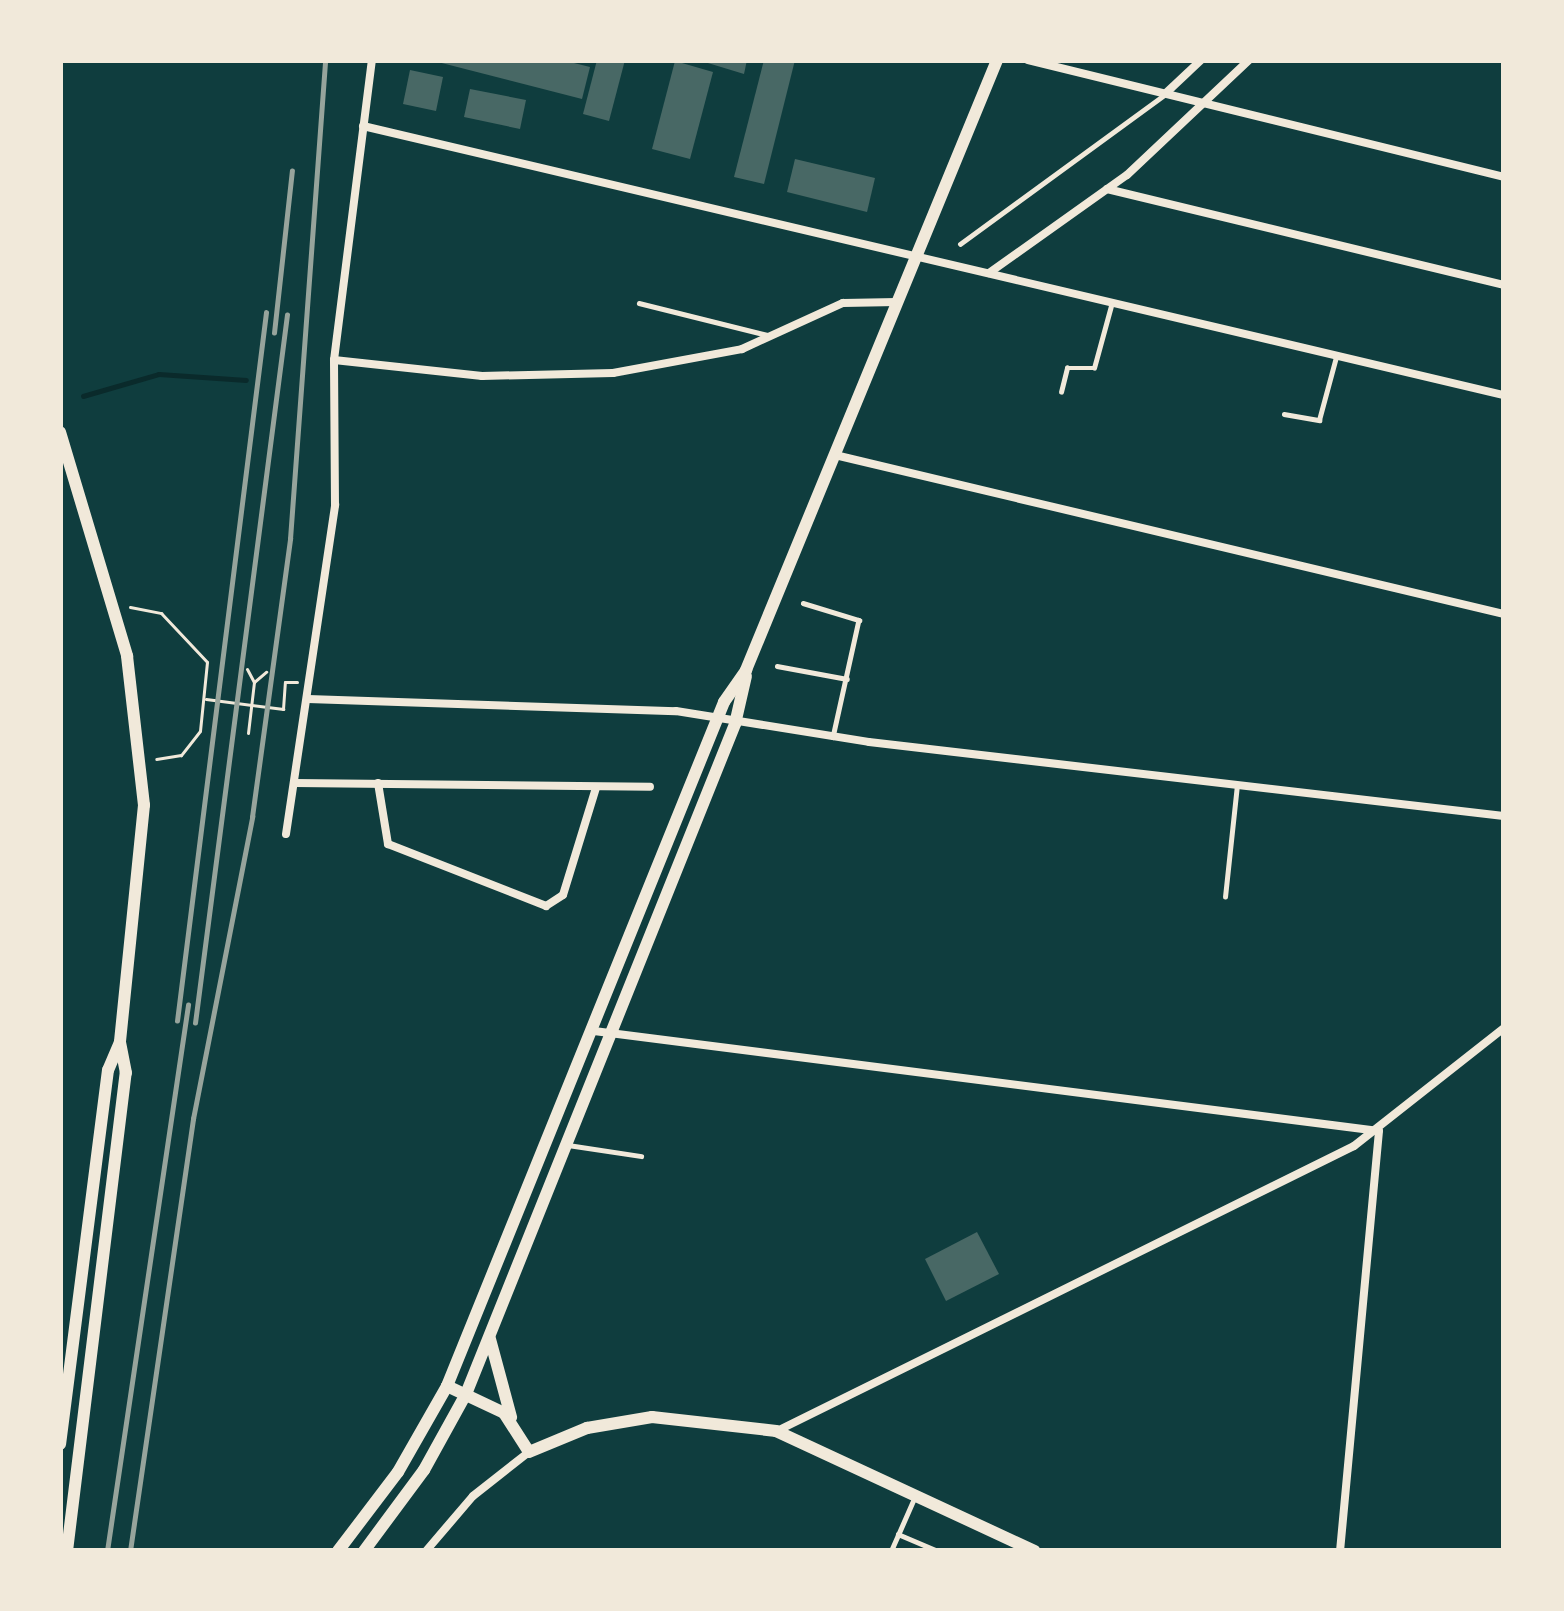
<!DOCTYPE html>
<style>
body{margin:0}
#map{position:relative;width:1564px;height:1611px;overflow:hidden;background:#0f3d3e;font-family:Raleway,sans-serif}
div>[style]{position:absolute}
.stream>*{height:4.5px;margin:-2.25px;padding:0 2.25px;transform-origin:2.25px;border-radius:2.25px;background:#0a2a2b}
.building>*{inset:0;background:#486865}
.path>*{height:3px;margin:-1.5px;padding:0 1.5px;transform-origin:1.5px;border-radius:1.5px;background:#f1e9da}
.service>*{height:4.5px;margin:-2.25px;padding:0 2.25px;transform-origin:2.25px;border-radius:2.25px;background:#f1e9da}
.minor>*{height:8px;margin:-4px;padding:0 4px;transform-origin:4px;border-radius:4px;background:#f1e9da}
.secondary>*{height:12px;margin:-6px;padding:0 6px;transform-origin:6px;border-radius:6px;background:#f1e9da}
.rail>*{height:4.5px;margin:-2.25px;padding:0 2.25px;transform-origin:2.25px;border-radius:2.25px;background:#97a49c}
span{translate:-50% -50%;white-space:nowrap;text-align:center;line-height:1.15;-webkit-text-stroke:10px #f1e9da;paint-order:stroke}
.frame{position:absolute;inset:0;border:63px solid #f1e9da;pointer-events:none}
</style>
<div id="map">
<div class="stream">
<div style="left:83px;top:396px;width:79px;rotate:-16.1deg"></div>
<div style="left:159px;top:374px;width:87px;rotate:3.9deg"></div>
</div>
<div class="building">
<div style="clip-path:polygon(430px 60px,562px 60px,590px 67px,582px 99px)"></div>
<div style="clip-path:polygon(597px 60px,625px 60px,609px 121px,583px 114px)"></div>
<div style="clip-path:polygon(698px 60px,747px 60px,744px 74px)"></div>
<div style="clip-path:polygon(764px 60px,795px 60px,764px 184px,734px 177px)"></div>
<div style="clip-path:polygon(675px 61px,713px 72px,690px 159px,652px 149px)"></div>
<div style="clip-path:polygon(410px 70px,443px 77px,436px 111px,403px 104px)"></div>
<div style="clip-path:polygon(470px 89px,526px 100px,520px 129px,464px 117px)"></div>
<div style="clip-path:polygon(795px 159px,875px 178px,867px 212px,787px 192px)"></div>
<div style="clip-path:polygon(977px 1232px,999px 1274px,946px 1301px,925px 1259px)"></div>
</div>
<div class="path">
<div style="left:130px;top:607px;width:32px;rotate:11deg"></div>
<div style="left:161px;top:613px;width:67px;rotate:46.8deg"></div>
<div style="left:207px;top:662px;width:69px;rotate:95.8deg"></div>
<div style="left:200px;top:731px;width:31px;rotate:128deg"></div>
<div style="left:181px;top:755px;width:25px;rotate:171deg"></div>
<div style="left:247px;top:669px;width:15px;rotate:62deg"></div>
<div style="left:254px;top:682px;width:16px;rotate:-40deg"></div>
<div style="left:206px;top:699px;width:78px;rotate:7.4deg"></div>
<div style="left:283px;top:709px;width:27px;rotate:-86deg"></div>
<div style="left:285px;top:682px;width:12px"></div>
<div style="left:248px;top:733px;width:51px;rotate:-83.3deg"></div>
</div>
<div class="service">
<div style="left:960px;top:244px;width:253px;rotate:-36.1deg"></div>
<div style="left:639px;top:303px;width:132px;rotate:14deg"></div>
<div style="left:1061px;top:392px;width:25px;rotate:-76deg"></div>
<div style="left:1067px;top:368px;width:27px"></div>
<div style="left:1094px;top:368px;width:68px;rotate:-74.7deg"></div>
<div style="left:1284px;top:414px;width:36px;rotate:10deg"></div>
<div style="left:1319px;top:420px;width:65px;rotate:-74.9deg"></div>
<div style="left:803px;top:603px;width:59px;rotate:16.9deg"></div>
<div style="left:859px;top:620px;width:120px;rotate:102.5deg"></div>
<div style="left:777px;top:666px;width:71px;rotate:10.5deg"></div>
<div style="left:1225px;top:897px;width:113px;rotate:-83.9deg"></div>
<div style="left:568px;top:1145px;width:74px;rotate:8.6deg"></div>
<div style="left:898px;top:1534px;width:43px;rotate:23deg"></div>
<div style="left:891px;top:1551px;width:55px;rotate:-66.3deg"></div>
</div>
<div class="minor">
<div style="left:1028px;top:60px;width:490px;rotate:13.8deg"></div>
<div style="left:1166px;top:93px;width:48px;rotate:-43.3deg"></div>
<div style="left:363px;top:126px;width:1172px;rotate:13.27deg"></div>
<div style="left:1107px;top:189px;width:408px;rotate:13.6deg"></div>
<div style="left:989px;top:273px;width:169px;rotate:-35.4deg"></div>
<div style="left:1127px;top:175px;width:168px;rotate:-43.3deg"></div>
<div style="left:334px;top:360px;width:149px;rotate:6.2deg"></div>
<div style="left:482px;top:376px;width:131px;rotate:-1.3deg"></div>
<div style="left:613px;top:373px;width:131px;rotate:-10.5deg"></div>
<div style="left:742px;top:349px;width:111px;rotate:-24.5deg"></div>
<div style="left:843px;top:303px;width:54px;rotate:-1.1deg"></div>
<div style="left:835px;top:455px;width:688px;rotate:13.37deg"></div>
<div style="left:308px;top:699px;width:368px;rotate:1.9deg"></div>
<div style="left:676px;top:711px;width:195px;rotate:9.1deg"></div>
<div style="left:869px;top:742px;width:639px;rotate:6.65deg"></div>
<div style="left:295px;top:783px;width:355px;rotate:0.6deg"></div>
<div style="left:378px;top:783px;width:62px;rotate:80.7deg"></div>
<div style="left:388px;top:844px;width:170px;rotate:21.4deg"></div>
<div style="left:546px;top:906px;width:20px;rotate:-33deg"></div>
<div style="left:563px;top:895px;width:112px;rotate:-72.9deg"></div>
<div style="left:286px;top:834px;width:333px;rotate:-81.5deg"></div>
<div style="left:335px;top:505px;width:145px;rotate:-90.4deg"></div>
<div style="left:334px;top:360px;width:302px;rotate:-82.8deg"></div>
<div style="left:594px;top:1031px;width:791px;rotate:7.26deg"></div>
<div style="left:1379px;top:1131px;width:422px;rotate:95.3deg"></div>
<div style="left:779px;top:1430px;width:641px;rotate:-26.29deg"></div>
<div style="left:1354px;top:1146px;width:191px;rotate:-38.2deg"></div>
<div style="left:426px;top:1551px;width:72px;rotate:-49.5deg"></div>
<div style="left:473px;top:1496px;width:71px;rotate:-38.2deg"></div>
</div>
<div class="secondary">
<div style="left:60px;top:432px;width:234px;rotate:73.3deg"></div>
<div style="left:127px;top:656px;width:150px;rotate:83.5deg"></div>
<div style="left:144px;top:805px;width:238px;rotate:95.8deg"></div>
<div style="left:120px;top:1042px;width:30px;rotate:113deg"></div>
<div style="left:108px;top:1070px;width:377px;rotate:97.3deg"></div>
<div style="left:490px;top:1339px;width:81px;rotate:74.9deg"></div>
<div style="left:447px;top:1386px;width:63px;rotate:25.3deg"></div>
<div style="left:504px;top:1413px;width:46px;rotate:57.3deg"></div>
<div style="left:529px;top:1452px;width:63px;rotate:-22.5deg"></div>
<div style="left:587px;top:1428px;width:66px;rotate:-9.6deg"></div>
<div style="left:652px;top:1417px;width:125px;rotate:6.4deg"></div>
<div style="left:776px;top:1431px;width:285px;rotate:24.9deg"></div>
<div style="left:67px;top:1551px;width:482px;rotate:-83deg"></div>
<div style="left:126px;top:1073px;width:31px;rotate:-101deg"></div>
<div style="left:338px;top:1551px;width:99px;rotate:-52.8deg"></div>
<div style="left:398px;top:1472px;width:99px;rotate:-60.3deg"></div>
<div style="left:447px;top:1386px;width:738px;rotate:-67.95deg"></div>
<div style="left:724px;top:702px;width:39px;rotate:-55deg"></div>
<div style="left:746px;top:670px;width:660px;rotate:-67.63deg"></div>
<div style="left:364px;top:1551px;width:101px;rotate:-53.5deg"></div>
<div style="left:424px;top:1470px;width:87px;rotate:-61.1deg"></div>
<div style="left:466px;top:1394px;width:722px;rotate:-68.12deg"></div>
<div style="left:735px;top:724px;width:49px;rotate:-77.1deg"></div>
</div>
<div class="rail">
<div style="left:274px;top:333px;width:163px;rotate:-83.7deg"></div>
<div style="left:177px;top:1021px;width:714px;rotate:-82.84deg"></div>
<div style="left:195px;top:1023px;width:714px;rotate:-82.6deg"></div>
<div style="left:107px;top:1551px;width:552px;rotate:-81.56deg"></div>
<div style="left:130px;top:1551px;width:437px;rotate:-81.7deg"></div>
<div style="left:193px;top:1119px;width:308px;rotate:-78.9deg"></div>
<div style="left:252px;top:817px;width:281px;rotate:-82.2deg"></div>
<div style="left:290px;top:539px;width:480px;rotate:-85.8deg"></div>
</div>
<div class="frame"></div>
</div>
